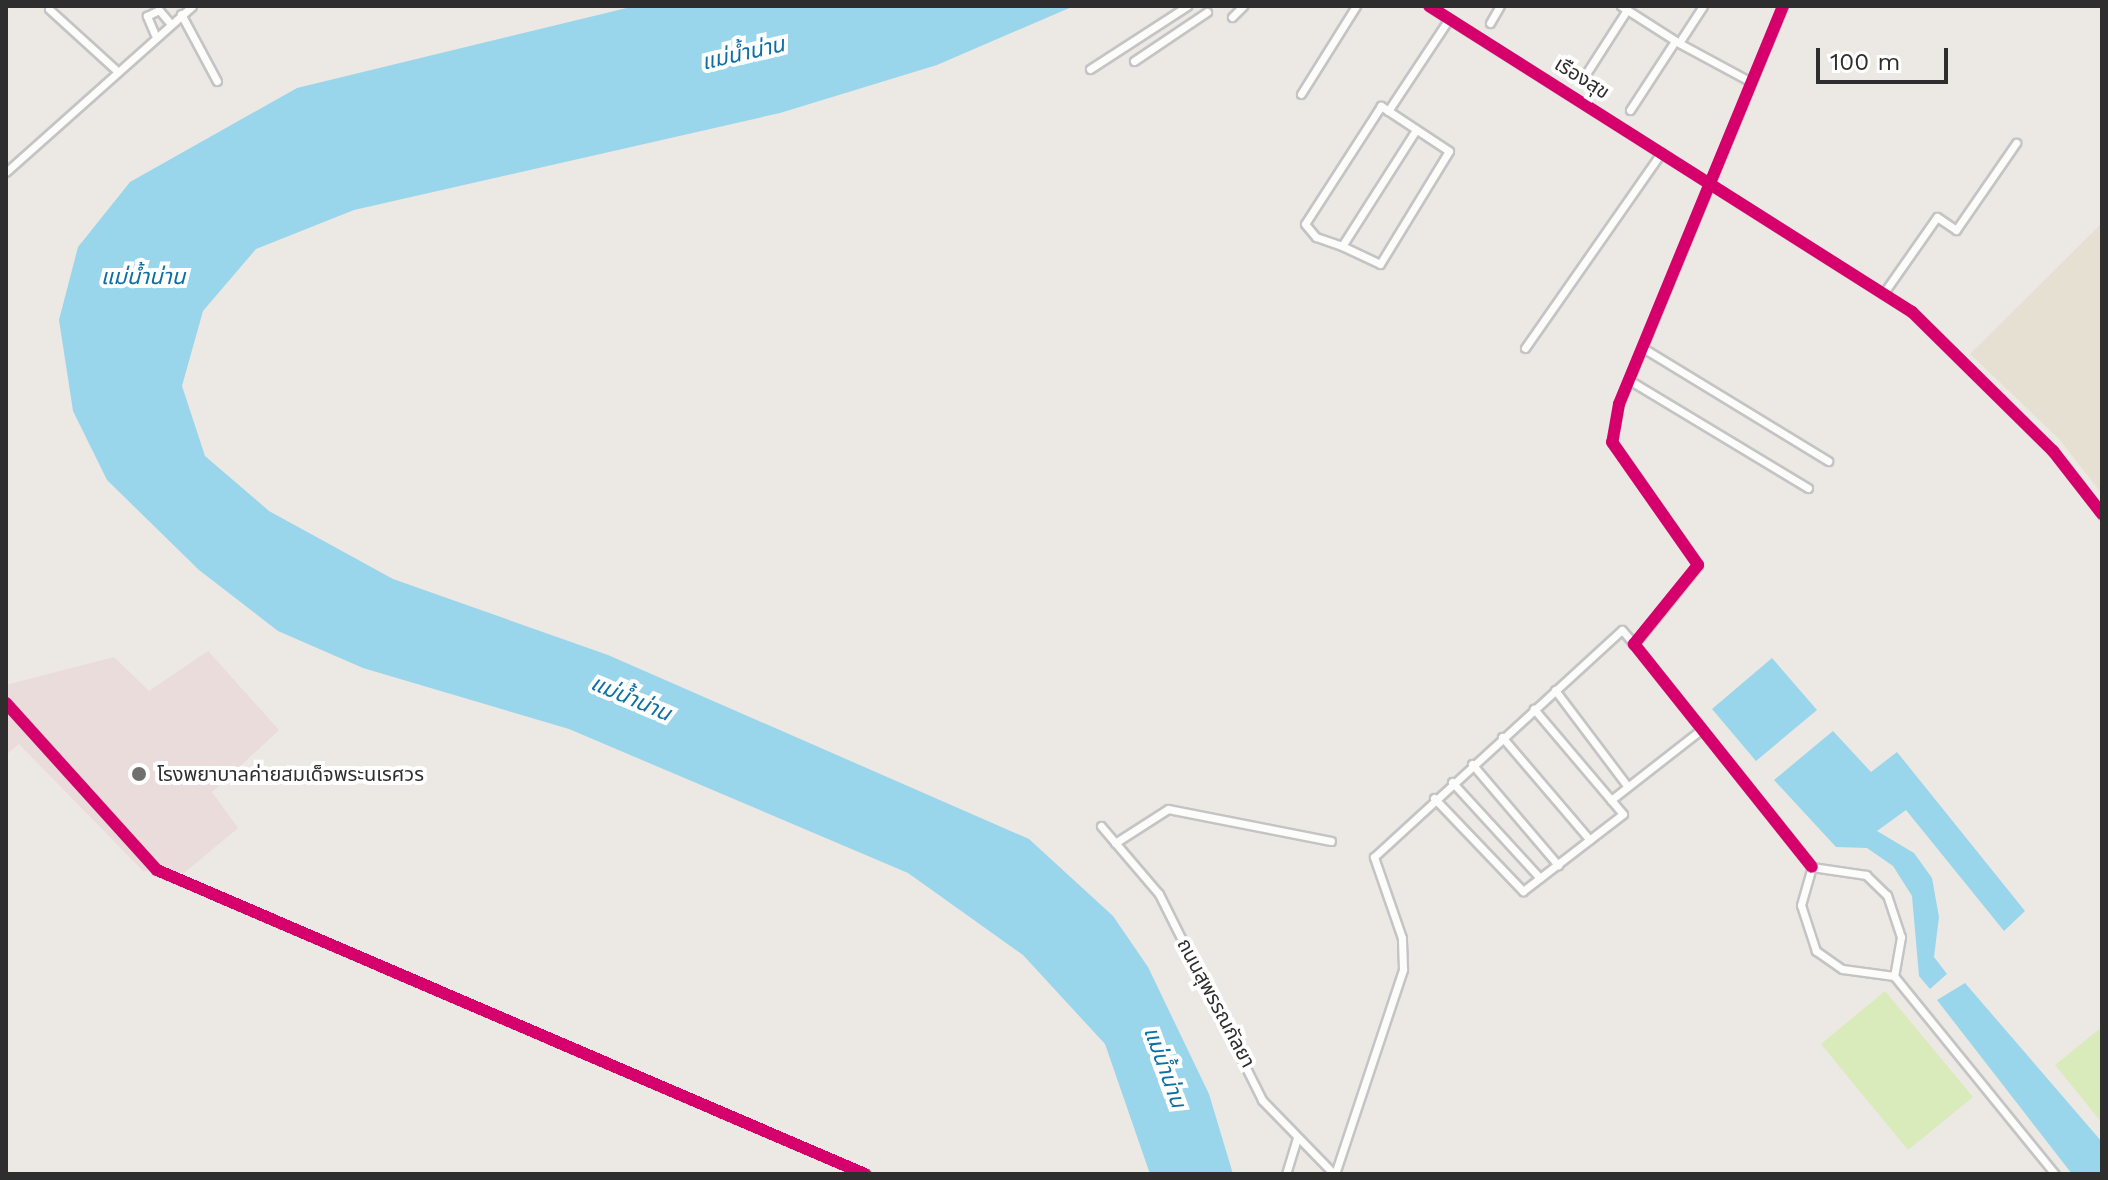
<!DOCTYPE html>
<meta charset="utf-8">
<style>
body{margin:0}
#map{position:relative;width:2108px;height:1180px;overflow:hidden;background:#ece8e4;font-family:"Work Sans","Noto Sans Thai",sans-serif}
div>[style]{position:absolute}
.education>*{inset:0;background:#e6e0d3}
.medical>*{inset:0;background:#e9dcdb}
.pitch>*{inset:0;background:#d9eabb}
.water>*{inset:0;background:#99d6ec}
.roads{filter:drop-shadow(2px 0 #c5c4c5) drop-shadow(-2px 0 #c5c4c5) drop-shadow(0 2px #c5c4c5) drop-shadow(0 -2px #c5c4c5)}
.minor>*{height:7px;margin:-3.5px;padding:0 3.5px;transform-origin:3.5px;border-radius:3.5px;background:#fcfcfb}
.cycleway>*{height:12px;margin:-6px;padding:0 6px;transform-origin:6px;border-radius:6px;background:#d6006c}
.dots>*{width:22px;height:22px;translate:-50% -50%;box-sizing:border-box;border:4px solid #fff;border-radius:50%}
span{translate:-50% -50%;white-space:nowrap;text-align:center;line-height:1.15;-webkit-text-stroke:8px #fff;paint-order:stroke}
.street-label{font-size:20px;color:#2e2e2e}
.poi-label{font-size:20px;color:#2e2e2e}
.left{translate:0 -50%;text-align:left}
.water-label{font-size:22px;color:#0d6fa3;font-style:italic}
.frame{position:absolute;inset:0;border:8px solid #2e2e2e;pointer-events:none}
.scale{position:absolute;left:1816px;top:48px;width:132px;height:36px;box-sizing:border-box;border:4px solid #2e2e2e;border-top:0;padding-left:10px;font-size:24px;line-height:28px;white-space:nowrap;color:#2e2e2e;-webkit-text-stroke:6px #fff;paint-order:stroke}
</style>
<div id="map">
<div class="education">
<div style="clip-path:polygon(2102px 223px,2102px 494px,2059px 439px,1970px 354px)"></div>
</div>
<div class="medical">
<div style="clip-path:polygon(208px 651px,279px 730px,212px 792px,238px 828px,184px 873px,143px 871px,19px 744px,6px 755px,6px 685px,114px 657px,149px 691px)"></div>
</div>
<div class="pitch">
<div style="clip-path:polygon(1885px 991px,1973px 1097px,1908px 1150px,1821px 1044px)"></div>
<div style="clip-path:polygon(2102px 1027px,2102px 1123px,2055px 1065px)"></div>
</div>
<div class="water">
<div style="clip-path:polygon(635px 6px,1074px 6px,937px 65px,780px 113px,354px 210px,256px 249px,203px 311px,182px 386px,205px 456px,269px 511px,393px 579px,608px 655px,1029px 839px,1113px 916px,1148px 967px,1209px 1094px,1233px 1174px,1150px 1174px,1105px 1044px,1023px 955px,908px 873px,569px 729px,363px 668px,278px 631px,199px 570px,107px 480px,73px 411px,59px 320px,78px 247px,130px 182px,297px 88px)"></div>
<div style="clip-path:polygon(1772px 658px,1817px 710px,1756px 761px,1712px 709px)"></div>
<div style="clip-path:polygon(1833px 731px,1871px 772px,1897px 752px,2025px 911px,2004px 931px,1906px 810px,1877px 831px,1914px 853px,1932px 878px,1939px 917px,1934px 957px,1947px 974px,1930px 989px,1919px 976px,1912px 896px,1893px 866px,1867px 848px,1836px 847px,1774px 780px)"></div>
<div style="clip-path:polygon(1965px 983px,2102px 1142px,2102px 1174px,2072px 1174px,1937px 1000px)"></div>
</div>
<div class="roads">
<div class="minor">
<div style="left:1429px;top:6px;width:572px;rotate:32.36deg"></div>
<div style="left:1912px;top:312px;width:198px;rotate:44.6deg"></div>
<div style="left:2053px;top:451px;width:80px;rotate:52.1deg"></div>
<div style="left:1621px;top:6px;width:65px;rotate:32.5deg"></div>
<div style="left:1703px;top:6px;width:44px;rotate:123deg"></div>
<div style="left:1679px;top:43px;width:82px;rotate:28.4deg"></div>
<div style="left:1783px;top:6px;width:430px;rotate:112.4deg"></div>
<div style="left:1619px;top:404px;width:39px;rotate:100deg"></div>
<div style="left:1612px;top:442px;width:150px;rotate:55deg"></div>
<div style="left:1698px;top:565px;width:102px;rotate:129deg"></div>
<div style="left:1634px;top:644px;width:285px;rotate:51.4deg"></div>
<div style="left:49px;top:9px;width:89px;rotate:42.3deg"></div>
<div style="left:181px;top:14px;width:76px;rotate:61.8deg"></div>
<div style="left:1232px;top:17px;width:16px;rotate:-45deg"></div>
<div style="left:1490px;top:23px;width:20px;rotate:-60deg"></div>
<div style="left:155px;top:35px;width:21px;rotate:-113deg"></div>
<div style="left:147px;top:16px;width:13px;rotate:-27deg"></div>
<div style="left:159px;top:10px;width:17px;rotate:50deg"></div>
<div style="left:1134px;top:61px;width:88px;rotate:-33.9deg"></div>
<div style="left:1090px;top:69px;width:116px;rotate:-33deg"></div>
<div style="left:1582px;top:80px;width:83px;rotate:-57.3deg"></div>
<div style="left:1301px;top:94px;width:104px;rotate:-58deg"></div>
<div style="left:1630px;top:110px;width:82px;rotate:-56.9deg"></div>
<div style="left:1388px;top:111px;width:110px;rotate:-56.5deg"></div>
<div style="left:6px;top:172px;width:249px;rotate:-41.7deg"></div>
<div style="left:1342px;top:246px;width:42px;rotate:25.3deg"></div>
<div style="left:1380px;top:264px;width:132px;rotate:-58.6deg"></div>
<div style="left:1449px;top:151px;width:82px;rotate:-146.5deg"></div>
<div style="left:1381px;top:106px;width:140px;rotate:122.8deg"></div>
<div style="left:1305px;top:224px;width:17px;rotate:50deg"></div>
<div style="left:1316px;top:237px;width:28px;rotate:19deg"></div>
<div style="left:1342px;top:246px;width:138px;rotate:-57.5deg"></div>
<div style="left:1883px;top:294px;width:94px;rotate:-55deg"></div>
<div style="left:1937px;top:217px;width:23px;rotate:34deg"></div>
<div style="left:1956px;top:230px;width:106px;rotate:-55.4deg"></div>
<div style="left:1525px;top:348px;width:238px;rotate:-55.1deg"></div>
<div style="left:1643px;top:348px;width:217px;rotate:31.4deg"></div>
<div style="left:1629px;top:380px;width:209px;rotate:31.1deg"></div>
<div style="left:1555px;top:690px;width:121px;rotate:53deg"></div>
<div style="left:6px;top:703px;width:225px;rotate:47.9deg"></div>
<div style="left:157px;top:870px;width:771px;rotate:23.24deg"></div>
<div style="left:1502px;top:737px;width:135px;rotate:49.5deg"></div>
<div style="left:1472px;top:764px;width:133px;rotate:49.6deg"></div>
<div style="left:1452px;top:782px;width:130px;rotate:47.5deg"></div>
<div style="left:1434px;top:798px;width:129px;rotate:46.3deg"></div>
<div style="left:1523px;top:891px;width:126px;rotate:-37.6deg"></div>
<div style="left:1623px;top:814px;width:138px;rotate:-130.3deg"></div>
<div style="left:1611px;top:800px;width:115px;rotate:-38deg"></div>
<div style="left:1101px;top:826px;width:89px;rotate:49.5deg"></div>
<div style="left:1159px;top:894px;width:230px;rotate:63.4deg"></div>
<div style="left:1262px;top:1100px;width:103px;rotate:45.8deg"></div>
<div style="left:1115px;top:843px;width:63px;rotate:-32.7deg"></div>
<div style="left:1168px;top:809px;width:166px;rotate:11.1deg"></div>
<div style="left:1812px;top:867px;width:55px;rotate:8.4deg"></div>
<div style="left:1866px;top:875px;width:29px;rotate:44deg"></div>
<div style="left:1887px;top:895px;width:44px;rotate:71.6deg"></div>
<div style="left:1901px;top:937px;width:40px;rotate:100deg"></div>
<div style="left:1894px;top:976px;width:52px;rotate:-172.3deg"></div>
<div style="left:1842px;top:969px;width:32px;rotate:-145deg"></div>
<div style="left:1816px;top:951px;width:48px;rotate:-108.1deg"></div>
<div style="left:1801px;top:905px;width:40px;rotate:-74deg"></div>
<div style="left:1894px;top:976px;width:255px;rotate:50.9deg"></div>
<div style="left:1286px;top:1174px;width:37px;rotate:-73deg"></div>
<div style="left:1335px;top:1174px;width:216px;rotate:-71.6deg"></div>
<div style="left:1403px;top:969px;width:31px;rotate:-92deg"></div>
<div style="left:1402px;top:938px;width:86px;rotate:-109.1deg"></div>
<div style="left:1374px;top:857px;width:336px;rotate:-42.5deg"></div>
<div style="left:1622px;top:630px;width:18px;rotate:49deg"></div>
</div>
</div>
<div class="cycleway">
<div style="left:1429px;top:6px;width:572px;rotate:32.36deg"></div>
<div style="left:1912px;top:312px;width:198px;rotate:44.6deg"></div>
<div style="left:2053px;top:451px;width:80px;rotate:52.1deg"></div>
<div style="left:1783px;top:6px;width:430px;rotate:112.4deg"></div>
<div style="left:1619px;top:404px;width:39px;rotate:100deg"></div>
<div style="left:1612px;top:442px;width:150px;rotate:55deg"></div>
<div style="left:1698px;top:565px;width:102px;rotate:129deg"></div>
<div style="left:1634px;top:644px;width:285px;rotate:51.4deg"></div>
<div style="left:6px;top:703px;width:225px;rotate:47.9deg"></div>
<div style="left:157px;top:870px;width:771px;rotate:23.24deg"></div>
</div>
<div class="dots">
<div style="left:139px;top:774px;background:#706f6e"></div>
</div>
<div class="street-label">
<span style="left:1582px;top:78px;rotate:32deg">เรืองสุข</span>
<span style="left:1216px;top:1003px;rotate:62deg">ถนนสุพรรณกัลยา</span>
</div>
<div class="poi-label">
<span class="left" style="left:157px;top:774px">โรงพยาบาลค่ายสมเด็จพระนเรศวร</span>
</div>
<div class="water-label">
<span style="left:743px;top:53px;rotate:-13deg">แม่น้ำน่าน</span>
<span style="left:143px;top:277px">แม่น้ำน่าน</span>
<span style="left:631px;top:698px;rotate:23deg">แม่น้ำน่าน</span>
<span style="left:1165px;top:1067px;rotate:70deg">แม่น้ำน่าน</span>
</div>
<div class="frame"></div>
<div class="scale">100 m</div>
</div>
